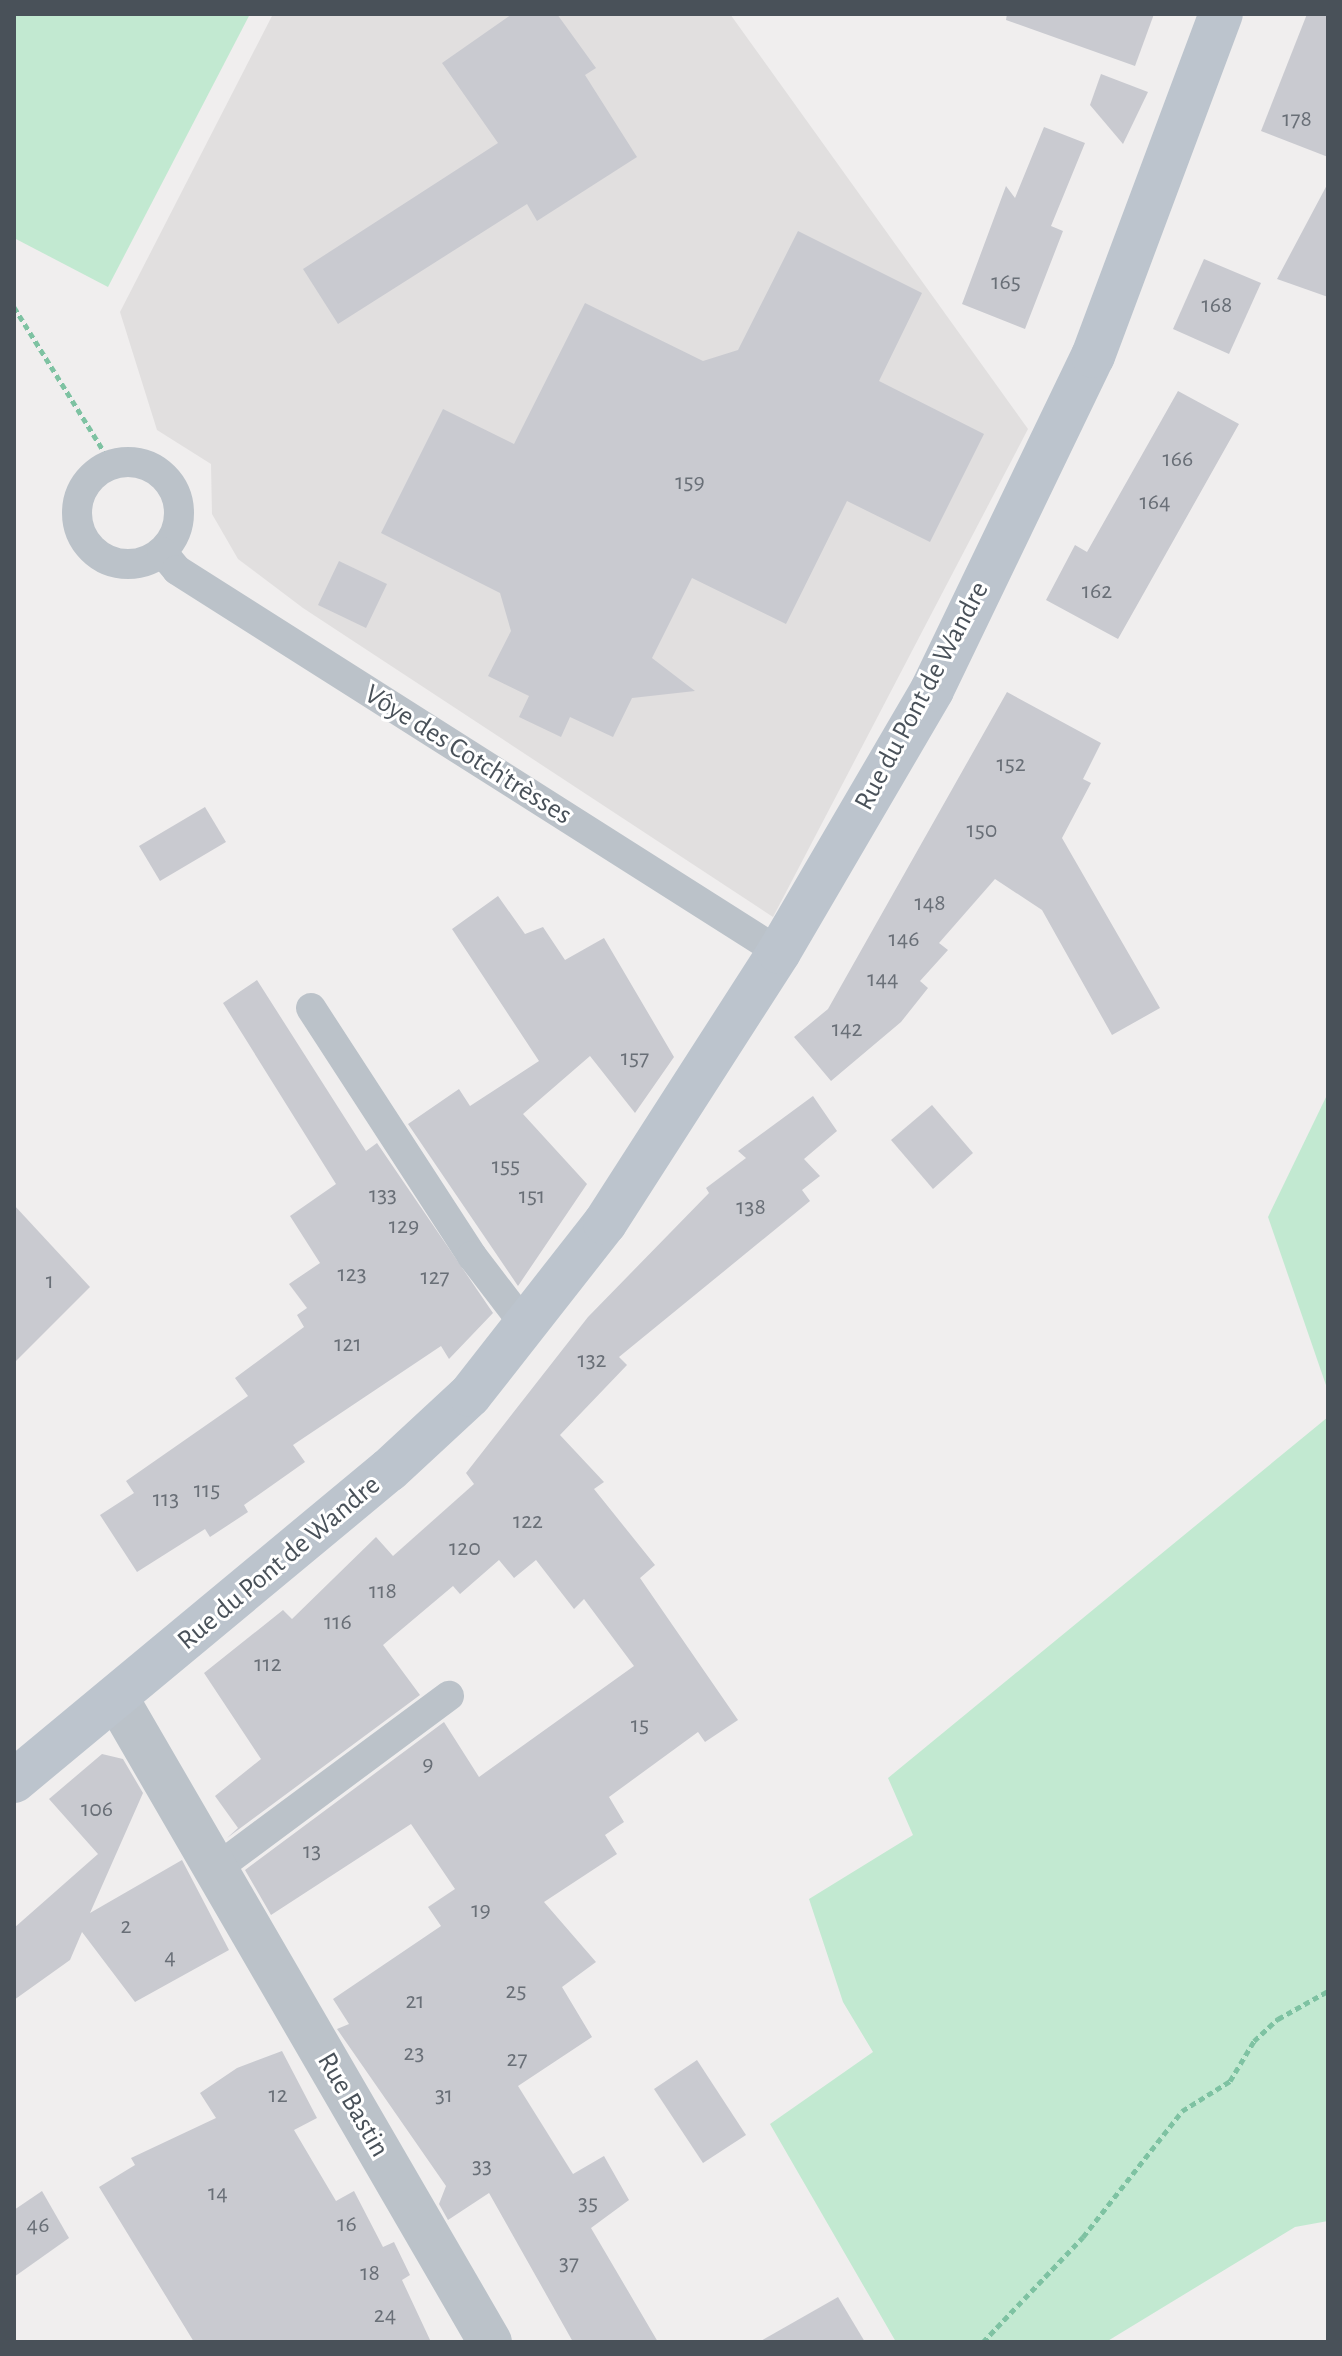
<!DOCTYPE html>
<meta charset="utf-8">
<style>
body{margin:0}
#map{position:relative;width:1342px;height:2356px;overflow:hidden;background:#f0eeee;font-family:"Alegreya Sans",sans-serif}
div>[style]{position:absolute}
.education>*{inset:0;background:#e1dfdf}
.green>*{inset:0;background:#c2e9d1}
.building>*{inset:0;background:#c9cad0}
.path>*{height:5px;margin-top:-2.5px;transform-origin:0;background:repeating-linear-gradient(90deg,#7ec2a2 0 6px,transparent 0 10px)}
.lane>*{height:30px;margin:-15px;padding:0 15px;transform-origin:15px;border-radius:15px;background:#bbc2c9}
.lane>.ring{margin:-15px;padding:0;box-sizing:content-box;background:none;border:30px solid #bbc2c9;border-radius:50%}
.street>*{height:44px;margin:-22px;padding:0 22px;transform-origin:22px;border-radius:22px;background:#bbc2c9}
.secondary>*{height:44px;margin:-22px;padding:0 22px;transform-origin:22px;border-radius:22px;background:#bcc4cd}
span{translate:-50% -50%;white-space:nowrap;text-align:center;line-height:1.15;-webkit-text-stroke:6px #fff;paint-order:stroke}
.number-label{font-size:24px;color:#696f77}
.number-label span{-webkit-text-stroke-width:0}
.street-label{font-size:28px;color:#495159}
.frame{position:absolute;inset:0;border:16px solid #495159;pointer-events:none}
</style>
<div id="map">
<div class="education">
<div style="clip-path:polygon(273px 14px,730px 14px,1028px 429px,773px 917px,303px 608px,238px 559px,212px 514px,211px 464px,157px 430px,120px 312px)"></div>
</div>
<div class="green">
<div style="clip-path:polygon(14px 14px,250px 14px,108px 287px,14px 238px)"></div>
<div style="clip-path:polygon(1328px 1093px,1328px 1391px,1268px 1217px)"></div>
<div style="clip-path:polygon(1328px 1417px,1328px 2221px,1295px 2227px,1106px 2342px,896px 2342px,770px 2124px,873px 2052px,843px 2002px,809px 1899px,913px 1835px,888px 1778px)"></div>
</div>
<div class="building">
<div style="clip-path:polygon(512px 14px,557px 14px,596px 68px,585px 75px,637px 157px,537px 221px,527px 204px,338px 324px,303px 269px,498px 143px,442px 63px)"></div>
<div style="clip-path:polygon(1007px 14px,1154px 14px,1135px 66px,1006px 20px)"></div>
<div style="clip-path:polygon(1307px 14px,1328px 14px,1328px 157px,1261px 131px)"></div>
<div style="clip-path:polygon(1101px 74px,1148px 92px,1123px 144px,1090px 105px)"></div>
<div style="clip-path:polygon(1044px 127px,1085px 143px,1051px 226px,1063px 231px,1025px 329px,962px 304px,1006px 186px,1015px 198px)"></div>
<div style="clip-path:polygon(1328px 183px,1328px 297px,1277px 279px)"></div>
<div style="clip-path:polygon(798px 231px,922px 293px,879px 381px,984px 434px,930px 542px,847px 501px,786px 624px,692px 578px,652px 658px,695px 691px,632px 698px,613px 737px,570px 717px,561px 737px,519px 717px,529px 696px,488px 676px,511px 631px,500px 593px,381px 533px,443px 409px,514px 444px,585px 303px,703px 361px,738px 350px)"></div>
<div style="clip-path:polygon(1204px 259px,1261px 283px,1229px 354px,1173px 329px)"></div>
<div style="clip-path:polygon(1178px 391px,1239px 424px,1118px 639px,1046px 600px,1075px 545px,1087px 552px)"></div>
<div style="clip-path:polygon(339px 561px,387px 584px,366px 628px,318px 605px)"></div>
<div style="clip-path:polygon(1007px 692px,1101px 743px,1083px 779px,1091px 783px,1062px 838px,1160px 1008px,1112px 1035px,1042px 910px,995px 879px,939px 943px,948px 950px,920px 981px,928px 988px,901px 1022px,831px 1081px,794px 1037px,828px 1009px)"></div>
<div style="clip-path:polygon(205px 807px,226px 842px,160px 881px,139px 846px)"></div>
<div style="clip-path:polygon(498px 896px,525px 934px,543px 927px,565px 960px,604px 938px,674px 1057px,635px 1113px,590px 1056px,523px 1114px,587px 1184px,518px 1286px,408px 1124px,459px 1089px,470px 1106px,539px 1061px,452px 929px)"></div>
<div style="clip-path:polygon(257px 980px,366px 1151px,377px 1143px,493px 1313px,449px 1359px,441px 1346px,293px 1445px,305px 1462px,244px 1505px,248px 1512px,210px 1537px,205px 1529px,137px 1572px,100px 1515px,134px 1493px,126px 1481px,248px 1396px,235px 1378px,304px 1327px,297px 1315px,307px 1308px,289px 1284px,320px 1263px,290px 1216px,336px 1184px,223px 1003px)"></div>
<div style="clip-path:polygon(813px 1096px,837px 1131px,804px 1159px,820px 1176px,802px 1190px,810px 1201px,619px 1357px,627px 1365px,560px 1435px,604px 1482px,594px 1489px,655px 1565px,640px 1578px,738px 1720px,705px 1742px,698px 1732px,609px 1797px,624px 1822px,605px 1835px,617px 1854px,544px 1902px,596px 1962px,562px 1987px,592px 2037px,518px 2086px,573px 2174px,604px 2156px,629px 2200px,591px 2228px,658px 2342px,573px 2342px,489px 2193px,448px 2220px,439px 2204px,446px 2186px,337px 2029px,349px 2024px,333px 1999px,441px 1926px,428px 1907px,455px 1889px,411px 1824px,271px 1915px,245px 1870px,444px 1722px,479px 1777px,634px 1666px,584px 1599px,574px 1609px,536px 1560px,514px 1578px,499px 1560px,460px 1594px,453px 1586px,383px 1645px,420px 1695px,227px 1838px,238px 1828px,215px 1796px,261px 1759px,204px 1673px,283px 1610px,292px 1619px,376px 1537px,393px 1556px,474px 1484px,466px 1473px,588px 1317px,709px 1193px,706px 1188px,746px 1158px,738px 1151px)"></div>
<div style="clip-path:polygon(932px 1105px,973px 1153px,933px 1189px,891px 1140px)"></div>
<div style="clip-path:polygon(14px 1205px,90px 1287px,14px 1363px)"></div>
<div style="clip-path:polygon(102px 1754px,123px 1759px,143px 1793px,90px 1913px,182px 1860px,229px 1950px,135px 2002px,82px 1932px,70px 1960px,14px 2000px,14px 1928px,98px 1854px,49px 1799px)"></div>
<div style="clip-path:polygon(282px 2051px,317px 2118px,294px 2130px,336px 2201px,354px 2191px,383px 2247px,394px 2242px,410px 2275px,402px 2280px,431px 2342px,194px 2342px,99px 2187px,135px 2165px,131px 2158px,216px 2118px,200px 2093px,237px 2068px)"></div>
<div style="clip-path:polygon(697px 2060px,746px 2135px,703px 2163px,654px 2089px)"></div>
<div style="clip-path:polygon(42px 2191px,69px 2238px,14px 2277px,14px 2210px)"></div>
<div style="clip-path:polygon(838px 2297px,865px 2342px,759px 2342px)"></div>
</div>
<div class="path">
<div style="left:14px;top:307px;width:184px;rotate:58.1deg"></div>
<div style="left:983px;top:2342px;width:145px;rotate:-46.4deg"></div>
<div style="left:1083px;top:2237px;width:160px;rotate:-51.8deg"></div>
<div style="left:1182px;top:2111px;width:57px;rotate:-32deg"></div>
<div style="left:1230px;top:2081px;width:47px;rotate:-59deg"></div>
<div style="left:1254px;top:2041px;width:33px;rotate:-43deg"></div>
<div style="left:1278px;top:2019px;width:57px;rotate:-29.2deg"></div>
</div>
<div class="lane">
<div class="ring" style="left:77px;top:462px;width:72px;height:72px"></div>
<div style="left:162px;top:552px;width:23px;rotate:50deg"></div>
<div style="left:177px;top:570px;width:713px;rotate:32.4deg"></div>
<div style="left:311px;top:1008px;width:296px;rotate:57deg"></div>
<div style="left:472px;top:1256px;width:87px;rotate:52.5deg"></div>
<div style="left:217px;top:1868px;width:289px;rotate:-36.6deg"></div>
</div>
<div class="street">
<div style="left:117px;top:1699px;width:743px;rotate:59.88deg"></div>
</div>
<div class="secondary">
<div style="left:14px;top:1781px;width:487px;rotate:-39.7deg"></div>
<div style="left:389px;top:1470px;width:110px;rotate:-42.8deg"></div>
<div style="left:470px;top:1395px;width:219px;rotate:-51.9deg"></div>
<div style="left:605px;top:1223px;width:322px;rotate:-57.3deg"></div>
<div style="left:779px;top:952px;width:303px;rotate:-59.7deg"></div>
<div style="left:932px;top:690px;width:371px;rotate:-64.3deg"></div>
<div style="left:1093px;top:356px;width:365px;rotate:-69.5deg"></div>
</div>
<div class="number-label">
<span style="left:1297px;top:120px">178</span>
<span style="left:1006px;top:283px">165</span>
<span style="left:1217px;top:306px">168</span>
<span style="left:1178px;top:460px">166</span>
<span style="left:690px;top:483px">159</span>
<span style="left:1155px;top:503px">164</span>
<span style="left:1097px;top:592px">162</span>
<span style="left:1011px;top:765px">152</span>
<span style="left:982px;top:831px">150</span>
<span style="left:930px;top:904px">148</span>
<span style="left:904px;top:940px">146</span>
<span style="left:883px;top:980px">144</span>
<span style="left:847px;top:1030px">142</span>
<span style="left:635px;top:1059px">157</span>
<span style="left:506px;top:1167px">155</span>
<span style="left:383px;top:1196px">133</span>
<span style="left:532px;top:1197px">151</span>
<span style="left:751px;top:1208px">138</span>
<span style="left:404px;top:1227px">129</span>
<span style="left:352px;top:1275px">123</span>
<span style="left:435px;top:1278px">127</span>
<span style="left:50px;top:1282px">1</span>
<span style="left:348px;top:1345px">121</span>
<span style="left:592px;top:1361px">132</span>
<span style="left:207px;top:1491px">115</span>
<span style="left:166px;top:1500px">113</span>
<span style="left:528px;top:1522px">122</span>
<span style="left:465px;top:1549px">120</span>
<span style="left:383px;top:1592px">118</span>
<span style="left:338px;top:1623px">116</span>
<span style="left:268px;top:1665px">112</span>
<span style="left:640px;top:1726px">15</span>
<span style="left:428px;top:1765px">9</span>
<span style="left:97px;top:1810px">106</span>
<span style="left:312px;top:1852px">13</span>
<span style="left:481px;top:1911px">19</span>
<span style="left:126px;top:1927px">2</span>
<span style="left:170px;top:1958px">4</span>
<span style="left:516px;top:1992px">25</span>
<span style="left:415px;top:2002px">21</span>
<span style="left:414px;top:2054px">23</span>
<span style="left:517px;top:2060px">27</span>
<span style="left:278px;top:2096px">12</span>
<span style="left:444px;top:2096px">31</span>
<span style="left:482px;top:2167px">33</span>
<span style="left:218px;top:2194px">14</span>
<span style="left:588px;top:2204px">35</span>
<span style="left:347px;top:2225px">16</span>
<span style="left:38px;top:2226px">46</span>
<span style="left:569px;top:2264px">37</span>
<span style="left:370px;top:2274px">18</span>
<span style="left:385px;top:2316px">24</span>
</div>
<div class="street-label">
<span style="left:922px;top:696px;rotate:-62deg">Rue du Pont de Wandre</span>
<span style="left:468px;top:755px;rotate:32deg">Vôye des Cotch'trèsses</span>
<span style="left:279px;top:1563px;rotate:-40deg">Rue du Pont de Wandre</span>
<span style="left:353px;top:2105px;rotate:60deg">Rue Bastin</span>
</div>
<div class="frame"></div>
</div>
